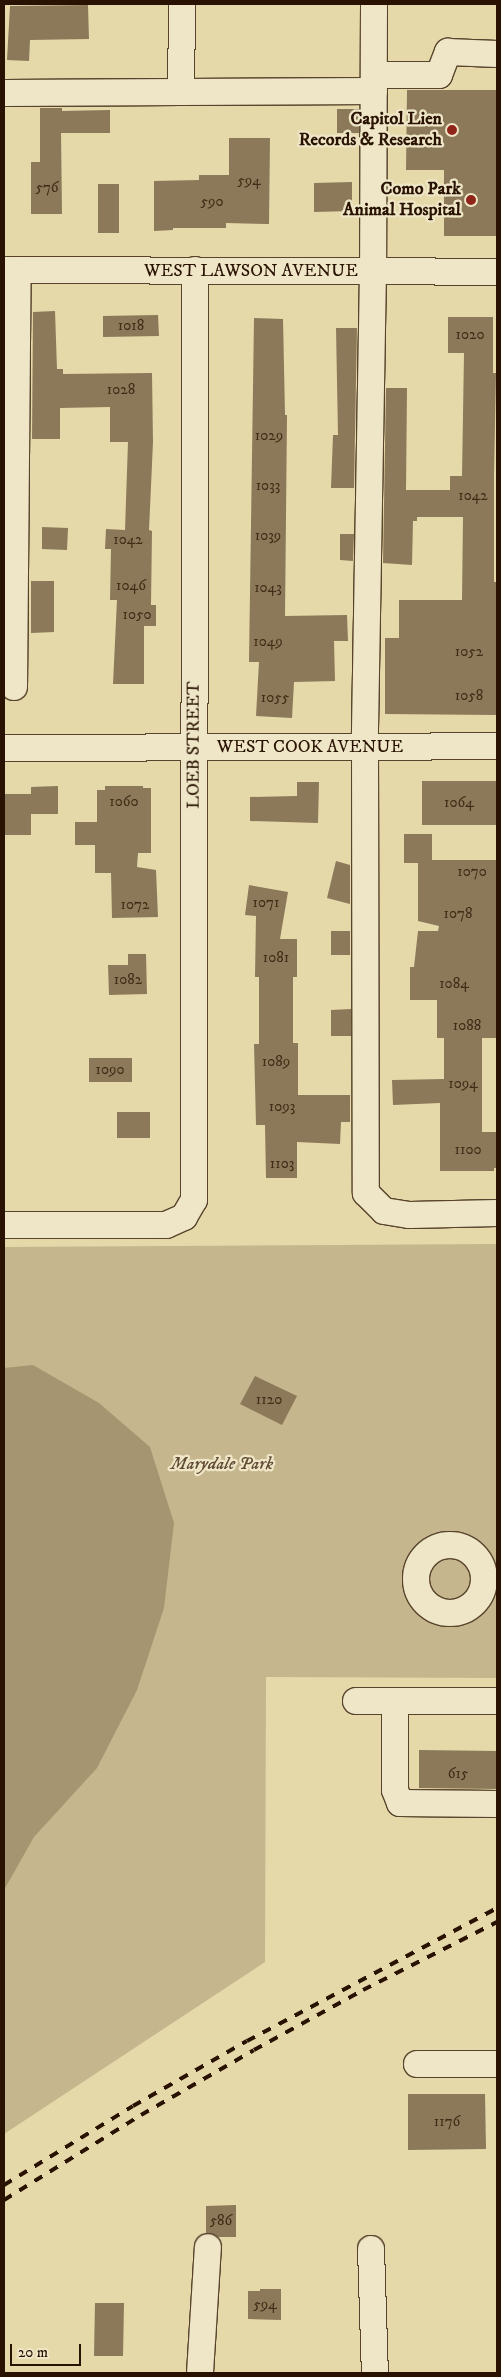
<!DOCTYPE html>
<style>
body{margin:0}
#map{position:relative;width:501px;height:2377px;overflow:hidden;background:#e5d8a9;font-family:"IM FELL DW Pica",serif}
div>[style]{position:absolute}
.green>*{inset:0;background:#c5b68d}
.water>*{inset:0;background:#a59570}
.building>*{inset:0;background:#8b7959}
.roads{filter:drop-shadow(1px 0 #58442c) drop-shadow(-1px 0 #58442c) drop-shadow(0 1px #58442c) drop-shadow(0 -1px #58442c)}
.minor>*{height:26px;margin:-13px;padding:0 13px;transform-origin:13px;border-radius:13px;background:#eee6c7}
.minor>.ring{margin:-13px;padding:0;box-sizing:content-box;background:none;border:26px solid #eee6c7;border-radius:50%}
.rail>*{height:4px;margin-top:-2px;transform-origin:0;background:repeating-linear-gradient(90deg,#291202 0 9px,transparent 0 18px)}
.dots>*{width:14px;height:14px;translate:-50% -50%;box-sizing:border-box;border:2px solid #eee6c7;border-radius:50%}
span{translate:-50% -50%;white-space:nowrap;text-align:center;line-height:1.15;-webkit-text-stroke:4.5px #eee6c7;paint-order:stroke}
.number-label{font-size:15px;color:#422c18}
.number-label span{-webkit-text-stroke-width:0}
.poi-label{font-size:18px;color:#291202;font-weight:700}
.right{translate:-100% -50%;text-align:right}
.street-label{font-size:18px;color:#291202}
.park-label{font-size:18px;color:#604b33;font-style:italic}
.frame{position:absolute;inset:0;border:5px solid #291202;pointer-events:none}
.scale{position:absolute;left:10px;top:2344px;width:71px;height:22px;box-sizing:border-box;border:2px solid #291202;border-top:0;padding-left:6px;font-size:15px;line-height:18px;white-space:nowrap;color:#291202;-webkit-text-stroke:4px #eee6c7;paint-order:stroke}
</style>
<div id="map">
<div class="green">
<div style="clip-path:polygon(497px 1244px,497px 1678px,266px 1677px,265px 1962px,4px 2134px,4px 1247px)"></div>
</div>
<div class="water">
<div style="clip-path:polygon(33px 1365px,99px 1403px,150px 1447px,174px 1523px,164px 1608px,137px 1690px,97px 1768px,34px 1837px,4px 1890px,4px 1368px)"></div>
</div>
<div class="building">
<div style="clip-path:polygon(88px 5px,89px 39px,30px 40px,29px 61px,7px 60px,10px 6px)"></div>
<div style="clip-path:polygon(407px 90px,497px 90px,497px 236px,444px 236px,444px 170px,406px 170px)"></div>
<div style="clip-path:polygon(40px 108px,62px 108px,62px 111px,110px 110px,110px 133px,61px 133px,62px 214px,31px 214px,31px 162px,40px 162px)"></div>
<div style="clip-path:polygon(337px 109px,359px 109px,359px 133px,337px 133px)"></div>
<div style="clip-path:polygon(229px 138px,270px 138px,269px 224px,226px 223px,226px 228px,173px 228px,173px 230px,154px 231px,154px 181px,199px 180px,199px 175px,229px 175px)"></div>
<div style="clip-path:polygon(352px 182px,352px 211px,314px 212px,314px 183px)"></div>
<div style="clip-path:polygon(98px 184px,119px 184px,119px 233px,98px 233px)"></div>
<div style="clip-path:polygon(55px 311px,57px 369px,63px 369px,63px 374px,152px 373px,153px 442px,149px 530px,152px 531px,151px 605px,156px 605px,156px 626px,144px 626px,144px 684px,113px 684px,117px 600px,110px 600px,111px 549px,105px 549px,106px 529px,125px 530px,128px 442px,110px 442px,110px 407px,60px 408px,60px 439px,32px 439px,33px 312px)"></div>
<div style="clip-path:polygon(158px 315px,159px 336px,103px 337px,103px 316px)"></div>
<div style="clip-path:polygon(448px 317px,493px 317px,493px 373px,496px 373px,494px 476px,494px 582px,497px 582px,496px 715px,385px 714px,385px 638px,399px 638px,399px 600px,462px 600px,463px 517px,417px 517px,417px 521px,413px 521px,412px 565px,383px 563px,386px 388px,407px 388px,406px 490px,450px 490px,450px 476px,462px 476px,464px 353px,448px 353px)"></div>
<div style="clip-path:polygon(254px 318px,283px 319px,285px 415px,287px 415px,285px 616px,347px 615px,348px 641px,334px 641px,335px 681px,294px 682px,292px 718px,256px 716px,259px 662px,249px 662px)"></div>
<div style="clip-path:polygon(336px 328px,357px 328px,354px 488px,331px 488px,333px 435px,338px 435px)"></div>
<div style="clip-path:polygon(42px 527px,68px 528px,67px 550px,42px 549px)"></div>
<div style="clip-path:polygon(340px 534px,354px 534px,353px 561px,340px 560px)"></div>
<div style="clip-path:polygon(31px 581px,54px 581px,54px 632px,31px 633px)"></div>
<div style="clip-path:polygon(422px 781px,497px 781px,497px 825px,422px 825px)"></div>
<div style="clip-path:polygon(297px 782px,319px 782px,318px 823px,250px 821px,250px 797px,297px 796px)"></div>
<div style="clip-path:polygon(58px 786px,58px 814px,31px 814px,31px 835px,4px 835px,4px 794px,31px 794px,31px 787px)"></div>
<div style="clip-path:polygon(105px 786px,143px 786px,143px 788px,151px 788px,151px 853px,138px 853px,137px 867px,156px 870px,158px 917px,112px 918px,111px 873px,95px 873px,95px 845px,75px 845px,75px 822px,97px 822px,97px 790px,105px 790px)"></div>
<div style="clip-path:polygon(404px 834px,432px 834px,432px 860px,497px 860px,497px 1038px,482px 1038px,482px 1132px,497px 1132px,497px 1168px,494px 1168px,494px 1171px,440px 1171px,440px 1103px,393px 1105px,392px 1080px,444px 1079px,444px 1038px,437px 1038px,437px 1000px,410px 1000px,410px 967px,414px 967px,418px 931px,438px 931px,439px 926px,418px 921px,418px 863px,404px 863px)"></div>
<div style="clip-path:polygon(336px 861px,350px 865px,350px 904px,327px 898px)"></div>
<div style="clip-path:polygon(249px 885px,288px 892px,280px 939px,297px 939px,297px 977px,293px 977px,293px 1043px,298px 1043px,298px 1095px,350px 1095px,350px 1122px,341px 1122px,340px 1144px,297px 1142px,297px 1178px,266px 1178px,265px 1125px,256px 1125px,254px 1044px,259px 1044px,259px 977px,255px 977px,256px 916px,245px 915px)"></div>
<div style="clip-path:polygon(331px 931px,350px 931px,350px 955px,331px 955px)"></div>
<div style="clip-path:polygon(128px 954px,146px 954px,147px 994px,109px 995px,108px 965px,128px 965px)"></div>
<div style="clip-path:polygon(351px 1009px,351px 1036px,331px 1036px,331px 1010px)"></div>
<div style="clip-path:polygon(89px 1058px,132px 1058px,132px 1082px,89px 1082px)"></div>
<div style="clip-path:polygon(117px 1112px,150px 1112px,150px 1138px,117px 1138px)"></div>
<div style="clip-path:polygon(255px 1376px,297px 1396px,282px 1425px,240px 1404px)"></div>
<div style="clip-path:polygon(419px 1750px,497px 1751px,497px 1789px,419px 1788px)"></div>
<div style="clip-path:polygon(408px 2094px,485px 2094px,486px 2149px,408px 2150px)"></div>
<div style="clip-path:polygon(236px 2205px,236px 2237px,218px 2237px,206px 2233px,206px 2206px)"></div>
<div style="clip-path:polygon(260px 2289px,281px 2289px,281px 2320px,248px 2319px,248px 2291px,260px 2291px)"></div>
<div style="clip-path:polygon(95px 2303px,124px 2303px,123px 2356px,94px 2356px)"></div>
</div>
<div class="roads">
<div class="minor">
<div style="left:374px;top:4px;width:267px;rotate:90.2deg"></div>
<div style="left:373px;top:271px;width:476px;rotate:91deg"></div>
<div style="left:365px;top:747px;width:446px;rotate:89.9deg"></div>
<div style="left:366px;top:1193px;width:25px;rotate:45deg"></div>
<div style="left:384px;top:1211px;width:26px;rotate:9deg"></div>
<div style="left:410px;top:1215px;width:87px;rotate:-1.3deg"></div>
<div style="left:375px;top:75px;width:64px"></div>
<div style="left:439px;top:75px;width:25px;rotate:-69deg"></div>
<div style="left:448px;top:52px;width:49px;rotate:2.3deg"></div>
<div style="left:181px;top:92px;width:193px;rotate:-0.3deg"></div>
<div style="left:4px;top:93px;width:177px;rotate:-0.3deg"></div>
<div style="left:181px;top:92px;width:88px;rotate:-89.3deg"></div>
<div style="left:4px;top:270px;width:493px;rotate:0.2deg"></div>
<div style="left:14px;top:687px;width:417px;rotate:-89.5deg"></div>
<div style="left:4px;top:748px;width:493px;rotate:-0.2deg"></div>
<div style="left:4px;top:1225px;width:162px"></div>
<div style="left:166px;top:1225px;width:20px;rotate:-24deg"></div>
<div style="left:184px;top:1217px;width:20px;rotate:-60deg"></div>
<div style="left:194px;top:1200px;width:930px;rotate:-89.94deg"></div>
<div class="ring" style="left:416px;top:1545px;width:42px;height:42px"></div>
<div style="left:356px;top:1701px;width:141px"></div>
<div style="left:395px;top:1702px;width:88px;rotate:90deg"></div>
<div style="left:395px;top:1790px;width:14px;rotate:69deg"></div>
<div style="left:400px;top:1803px;width:97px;rotate:0.6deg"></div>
<div style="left:417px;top:2064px;width:80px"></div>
<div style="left:371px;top:2249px;width:124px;rotate:88.2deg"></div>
<div style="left:200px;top:2373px;width:126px;rotate:-86.4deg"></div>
</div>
</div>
<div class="rail">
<div style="left:4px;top:2185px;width:151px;rotate:-31.5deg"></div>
<div style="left:133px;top:2106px;width:131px;rotate:-29.7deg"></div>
<div style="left:247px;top:2041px;width:283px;rotate:-28deg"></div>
<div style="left:4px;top:2200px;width:161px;rotate:-31.8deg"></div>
<div style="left:141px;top:2115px;width:130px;rotate:-29.9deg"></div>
<div style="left:254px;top:2050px;width:124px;rotate:-28.8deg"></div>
<div style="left:363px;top:1990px;width:150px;rotate:-26.9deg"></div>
</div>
<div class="dots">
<div style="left:452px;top:130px;background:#8f2418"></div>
<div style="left:471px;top:200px;background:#8f2418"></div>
</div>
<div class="number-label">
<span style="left:249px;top:181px">594</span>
<span style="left:47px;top:188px">576</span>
<span style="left:212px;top:202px">590</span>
<span style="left:131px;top:326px">1018</span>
<span style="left:470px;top:335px">1020</span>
<span style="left:121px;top:390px">1028</span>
<span style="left:269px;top:436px">1029</span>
<span style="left:268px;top:486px">1033</span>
<span style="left:473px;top:496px">1042</span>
<span style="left:268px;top:536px">1039</span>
<span style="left:128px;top:540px">1042</span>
<span style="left:131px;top:586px">1046</span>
<span style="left:268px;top:588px">1043</span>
<span style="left:137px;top:615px">1050</span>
<span style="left:268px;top:642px">1049</span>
<span style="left:469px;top:652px">1052</span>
<span style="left:469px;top:696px">1058</span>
<span style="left:275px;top:698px">1055</span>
<span style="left:124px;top:802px">1060</span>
<span style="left:459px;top:803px">1064</span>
<span style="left:472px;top:872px">1070</span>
<span style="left:266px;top:903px">1071</span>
<span style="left:135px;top:905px">1072</span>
<span style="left:458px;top:914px">1078</span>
<span style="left:276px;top:958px">1081</span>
<span style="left:128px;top:980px">1082</span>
<span style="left:454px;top:984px">1084</span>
<span style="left:467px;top:1026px">1088</span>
<span style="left:276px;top:1062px">1089</span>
<span style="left:110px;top:1070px">1090</span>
<span style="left:463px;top:1084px">1094</span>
<span style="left:282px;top:1107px">1093</span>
<span style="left:468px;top:1150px">1100</span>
<span style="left:282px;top:1164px">1103</span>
<span style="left:269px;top:1400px">1120</span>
<span style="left:458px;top:1774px">615</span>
<span style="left:447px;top:2122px">1176</span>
<span style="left:221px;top:2221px">586</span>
<span style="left:265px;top:2305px">594</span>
</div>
<div class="poi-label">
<span class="right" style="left:442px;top:130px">Capitol Lien<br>Records &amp; Research</span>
<span class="right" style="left:461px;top:200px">Como Park<br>Animal Hospital</span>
</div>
<div class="street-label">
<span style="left:251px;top:271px">WEST LAWSON AVENUE</span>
<span style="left:194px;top:745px;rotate:-90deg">LOEB STREET</span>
<span style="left:310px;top:747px">WEST COOK AVENUE</span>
</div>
<div class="park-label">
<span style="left:222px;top:1464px">Marydale Park</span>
</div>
<div class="frame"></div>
<div class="scale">20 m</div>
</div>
